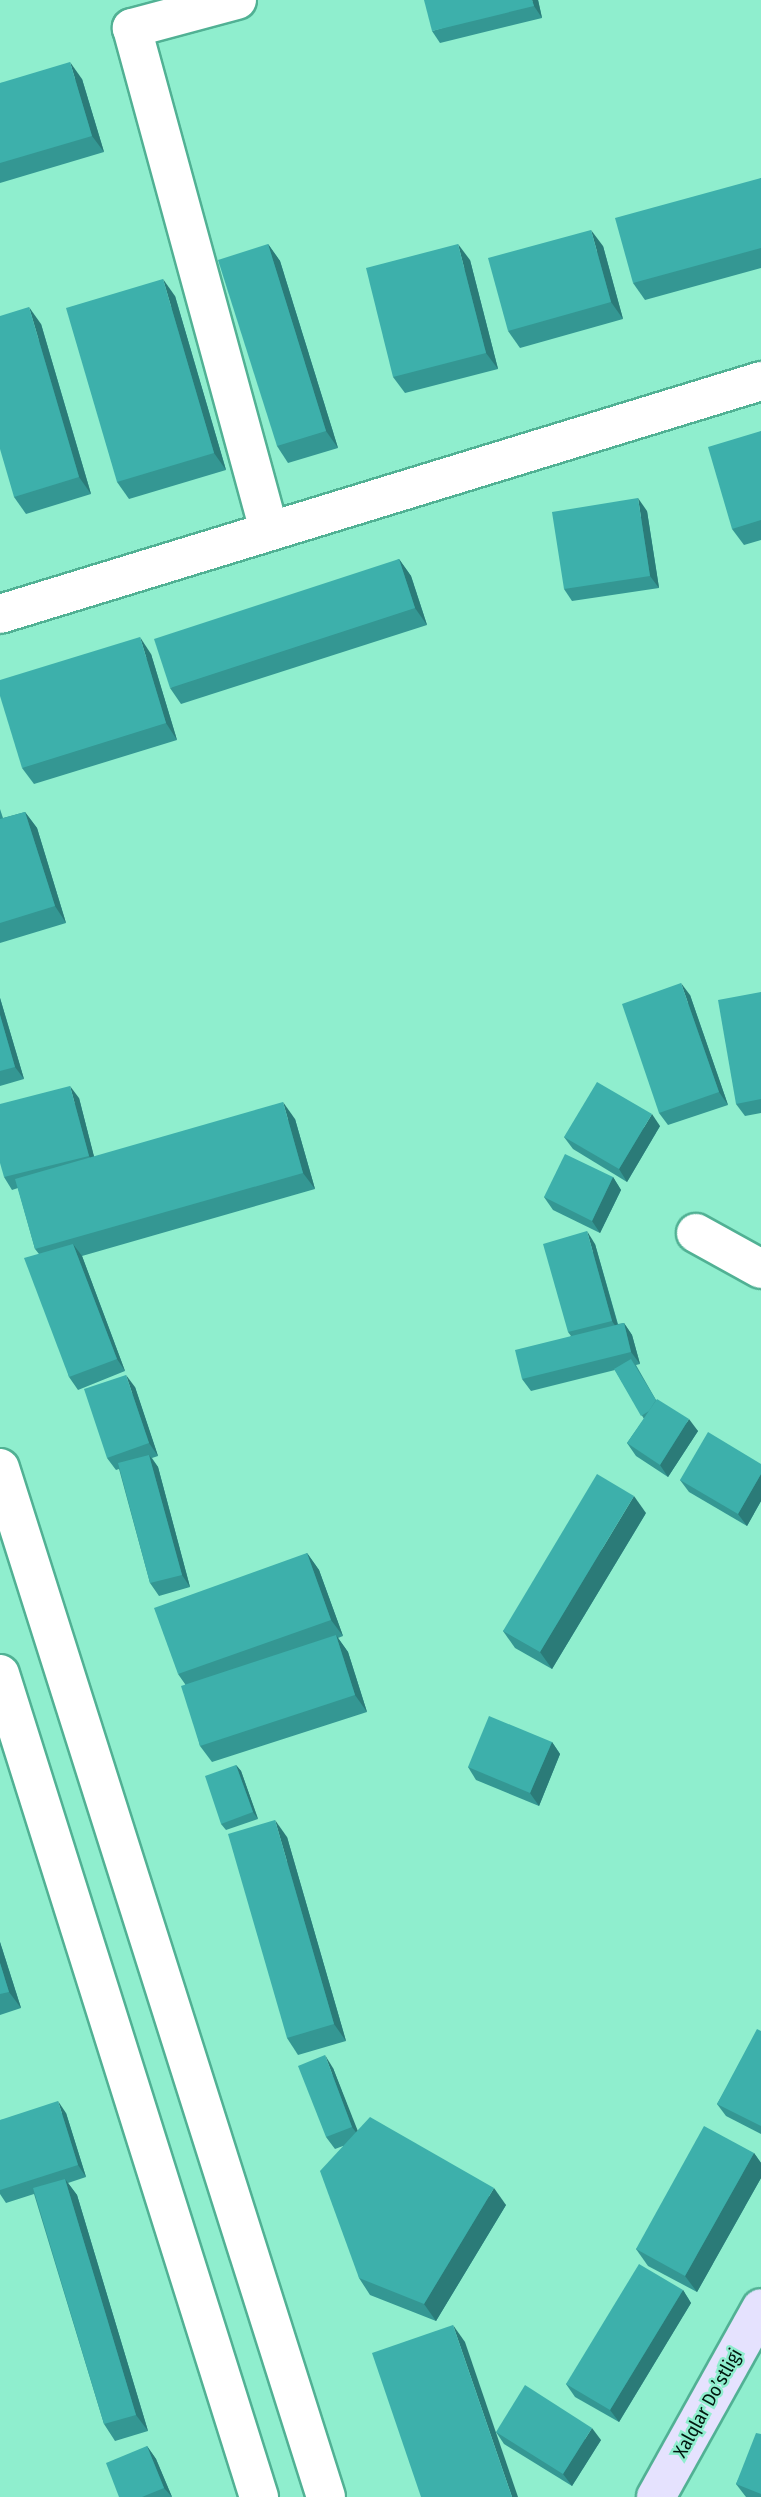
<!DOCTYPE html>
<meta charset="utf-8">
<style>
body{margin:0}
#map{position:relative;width:761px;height:2497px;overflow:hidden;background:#8feece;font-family:"Fira Sans Condensed",sans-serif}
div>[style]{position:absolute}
.roads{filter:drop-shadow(2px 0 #51b194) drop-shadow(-2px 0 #51b194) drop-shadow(0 2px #51b194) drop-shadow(0 -2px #51b194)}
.minor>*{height:38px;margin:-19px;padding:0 19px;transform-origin:19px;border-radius:19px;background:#fff}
.major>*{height:38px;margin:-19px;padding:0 19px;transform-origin:19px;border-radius:19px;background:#e5e2fe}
.wall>*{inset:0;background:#349793}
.shaded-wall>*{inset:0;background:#2b7b78}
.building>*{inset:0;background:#3db0ab}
span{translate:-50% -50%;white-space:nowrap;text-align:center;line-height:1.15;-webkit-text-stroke:5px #8feece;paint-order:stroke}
.street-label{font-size:19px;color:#00170f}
</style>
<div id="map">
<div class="roads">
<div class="minor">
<div style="left:237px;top:0;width:109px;rotate:165.1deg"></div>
<div style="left:132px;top:28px;width:520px;rotate:74.74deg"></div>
<div style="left:0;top:614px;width:796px;rotate:-17.02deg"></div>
<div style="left:696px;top:1233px;width:74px;rotate:29deg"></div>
<div style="left:0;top:1468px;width:1079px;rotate:72.42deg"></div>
<div style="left:0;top:1674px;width:863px;rotate:72.53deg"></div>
</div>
<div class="major">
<div style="left:656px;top:2497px;width:216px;rotate:-60.9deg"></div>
</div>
</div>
<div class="wall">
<div style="clip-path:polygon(538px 0,542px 18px,440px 43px,432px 31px)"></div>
<div style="clip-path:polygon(82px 79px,104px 152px,0 183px,0 83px)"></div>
<div style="clip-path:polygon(761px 178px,761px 268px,645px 300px,633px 283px)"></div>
<div style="clip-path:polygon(268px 244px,280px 261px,338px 448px,288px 463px,277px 446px)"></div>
<div style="clip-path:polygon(603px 246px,623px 319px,520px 348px,508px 331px)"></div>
<div style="clip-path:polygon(470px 260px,498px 369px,405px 393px,393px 377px)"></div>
<div style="clip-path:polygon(175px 296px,226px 470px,129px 499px,117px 482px)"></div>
<div style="clip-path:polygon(41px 324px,91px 494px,26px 514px,14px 497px)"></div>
<div style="clip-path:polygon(761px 431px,761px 540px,744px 545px,732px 529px)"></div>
<div style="clip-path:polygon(647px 511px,659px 588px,572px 601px,564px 589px)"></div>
<div style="clip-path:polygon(399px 559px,411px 576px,427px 625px,181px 704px,170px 688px)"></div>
<div style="clip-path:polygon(151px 654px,177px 740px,34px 784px,22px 768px)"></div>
<div style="clip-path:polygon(0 809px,3px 818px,25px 812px,37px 828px,66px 923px,0 943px)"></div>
<div style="clip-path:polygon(761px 992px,761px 1113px,745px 1116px,736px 1104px)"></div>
<div style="clip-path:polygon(690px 995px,728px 1105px,668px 1125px,659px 1113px)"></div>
<div style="clip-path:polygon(0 998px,24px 1079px,0 1086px)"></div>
<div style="clip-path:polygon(79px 1098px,94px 1157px,295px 1119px,315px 1189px,82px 1256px,125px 1371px,78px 1390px,69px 1377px,39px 1254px,35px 1249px,18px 1188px,12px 1190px,4px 1177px)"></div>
<div style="clip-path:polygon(660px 1126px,627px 1182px,573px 1149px,564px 1137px)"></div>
<div style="clip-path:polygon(613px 1177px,621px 1190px,600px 1233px,553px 1210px,544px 1197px)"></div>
<div style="clip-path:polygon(595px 1244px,618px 1324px,624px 1323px,632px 1335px,640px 1364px,636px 1365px,656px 1400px,698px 1431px,668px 1477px,636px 1456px,627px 1443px,644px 1419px,615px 1370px,531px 1391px,522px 1379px,571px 1336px,568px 1332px)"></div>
<div style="clip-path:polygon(135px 1387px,158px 1456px,152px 1458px,158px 1467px,190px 1587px,159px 1596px,150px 1583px,119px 1469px,116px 1470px,107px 1458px)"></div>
<div style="clip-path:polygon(761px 1464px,761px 1501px,747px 1526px,689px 1492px,680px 1480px)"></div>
<div style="clip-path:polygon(646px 1513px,552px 1669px,515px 1648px,503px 1631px)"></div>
<div style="clip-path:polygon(307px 1553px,319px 1570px,343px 1636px,338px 1638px,348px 1652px,367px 1712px,212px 1762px,200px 1746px,185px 1684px,178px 1674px)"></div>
<div style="clip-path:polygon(552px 1742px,560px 1754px,539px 1806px,476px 1780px,468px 1767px)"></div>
<div style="clip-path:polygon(236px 1765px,241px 1771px,258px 1819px,226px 1830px,221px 1824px)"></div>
<div style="clip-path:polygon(287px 1837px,346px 2041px,298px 2055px,287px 2038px)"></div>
<div style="clip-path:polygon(0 1942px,21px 2008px,0 2015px)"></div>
<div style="clip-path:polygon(761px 2031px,761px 2134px,726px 2116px,717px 2104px)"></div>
<div style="clip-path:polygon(333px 2068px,357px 2131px,506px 2205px,436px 2321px,370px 2295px,359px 2278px,343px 2146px,335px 2149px,326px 2137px)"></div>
<div style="clip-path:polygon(66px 2113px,86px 2177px,68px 2183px,77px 2195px,148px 2431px,115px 2441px,104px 2424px,34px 2194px,6px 2203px,0 2194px,0 2120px)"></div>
<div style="clip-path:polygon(754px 2153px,761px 2163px,761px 2178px,697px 2292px,648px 2266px,636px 2249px)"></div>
<div style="clip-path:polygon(683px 2290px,691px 2303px,619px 2422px,575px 2397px,566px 2384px)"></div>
<div style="clip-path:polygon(496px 2432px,601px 2440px,572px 2486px,504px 2444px)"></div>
<div style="clip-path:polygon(761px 2434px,761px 2497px,746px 2497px,736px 2484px)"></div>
<div style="clip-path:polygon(147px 2446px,156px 2459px,172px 2497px,119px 2497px)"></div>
</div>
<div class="shaded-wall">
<div style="clip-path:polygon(532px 0,538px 0,542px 18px,534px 6px)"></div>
<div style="clip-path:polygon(70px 62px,82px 79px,104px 152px,92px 136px)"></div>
<div style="clip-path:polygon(591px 230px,603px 246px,623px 319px,611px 302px)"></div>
<div style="clip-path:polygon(268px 244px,280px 261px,338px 448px,326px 431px)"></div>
<div style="clip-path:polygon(458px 244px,470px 260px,498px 369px,486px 353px)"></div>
<div style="clip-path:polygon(163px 279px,175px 296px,226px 470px,214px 453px)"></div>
<div style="clip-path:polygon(29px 307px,41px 324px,91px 494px,79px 477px)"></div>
<div style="clip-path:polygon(638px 498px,647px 511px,659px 588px,650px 576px)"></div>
<div style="clip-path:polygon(399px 559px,411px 576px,427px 625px,415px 608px)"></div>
<div style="clip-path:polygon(140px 637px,151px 654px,177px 740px,166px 723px)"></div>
<div style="clip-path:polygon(25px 812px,37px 828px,66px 923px,55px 906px)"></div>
<div style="clip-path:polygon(681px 983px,690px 995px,728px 1105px,719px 1092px)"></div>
<div style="clip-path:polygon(0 998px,24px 1079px,15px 1067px,0 1015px)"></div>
<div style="clip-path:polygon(70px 1086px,79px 1098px,97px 1168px,89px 1156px)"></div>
<div style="clip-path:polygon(283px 1102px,295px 1119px,315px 1189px,303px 1173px)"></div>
<div style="clip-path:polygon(652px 1114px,660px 1126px,627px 1182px,619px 1169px)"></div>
<div style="clip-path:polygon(613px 1177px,621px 1190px,600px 1233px,592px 1221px)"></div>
<div style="clip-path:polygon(587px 1231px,595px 1244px,620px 1333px,612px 1321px)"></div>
<div style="clip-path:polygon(73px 1244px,82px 1256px,125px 1371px,117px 1359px)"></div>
<div style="clip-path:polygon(624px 1323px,632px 1335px,640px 1364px,631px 1352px)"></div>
<div style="clip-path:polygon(126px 1375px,135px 1387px,158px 1456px,149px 1443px)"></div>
<div style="clip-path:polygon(689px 1419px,698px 1431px,668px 1477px,660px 1465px)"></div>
<div style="clip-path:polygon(149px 1455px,158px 1467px,190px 1587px,182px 1575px)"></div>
<div style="clip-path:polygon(761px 1474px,761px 1501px,747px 1526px,738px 1514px)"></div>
<div style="clip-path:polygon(634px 1496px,646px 1513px,552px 1669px,540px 1652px)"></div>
<div style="clip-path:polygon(307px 1553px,319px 1570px,343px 1636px,331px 1620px)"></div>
<div style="clip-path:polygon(336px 1635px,348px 1652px,367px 1712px,355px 1695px)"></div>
<div style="clip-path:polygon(552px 1742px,560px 1754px,539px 1806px,530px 1793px)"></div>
<div style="clip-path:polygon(236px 1765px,241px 1771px,258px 1819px,253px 1812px)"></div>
<div style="clip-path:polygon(275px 1820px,287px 1837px,346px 2041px,334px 2024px)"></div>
<div style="clip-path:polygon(0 1942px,21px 2008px,9px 1992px,0 1963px)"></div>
<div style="clip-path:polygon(325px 2055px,333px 2068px,361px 2139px,352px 2127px)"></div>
<div style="clip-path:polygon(58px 2101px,66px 2113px,86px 2177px,78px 2165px)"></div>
<div style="clip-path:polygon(754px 2153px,761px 2163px,761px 2178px,697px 2292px,685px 2276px)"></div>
<div style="clip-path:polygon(65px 2179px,77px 2195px,148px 2431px,136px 2415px)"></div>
<div style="clip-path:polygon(494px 2188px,506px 2205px,436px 2321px,424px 2304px)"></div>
<div style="clip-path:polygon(683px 2290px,691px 2303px,619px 2422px,610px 2410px)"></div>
<div style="clip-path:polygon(453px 2325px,465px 2342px,518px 2497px,512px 2497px)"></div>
<div style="clip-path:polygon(592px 2428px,601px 2440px,572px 2486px,563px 2474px)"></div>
<div style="clip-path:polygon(147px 2446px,156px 2459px,172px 2497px,164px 2488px)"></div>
</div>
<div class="building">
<div style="clip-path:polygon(424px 0,532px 0,534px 6px,432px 31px)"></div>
<div style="clip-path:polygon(70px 62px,92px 136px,0 163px,0 83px)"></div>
<div style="clip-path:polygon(761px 178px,761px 248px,633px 283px,615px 218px)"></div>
<div style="clip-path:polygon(591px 230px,611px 302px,508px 331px,488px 258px)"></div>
<div style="clip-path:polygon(268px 244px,326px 431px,277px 446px,218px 260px)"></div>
<div style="clip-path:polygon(458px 244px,486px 353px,393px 377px,366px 268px)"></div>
<div style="clip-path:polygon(163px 279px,214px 453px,117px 482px,66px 308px)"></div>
<div style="clip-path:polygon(29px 307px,79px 477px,14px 497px,0 449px,0 316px)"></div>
<div style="clip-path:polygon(761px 431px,761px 520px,732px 529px,708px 447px)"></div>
<div style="clip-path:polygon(638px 498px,650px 576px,564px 589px,552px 512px)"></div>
<div style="clip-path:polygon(399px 559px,415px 608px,170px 688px,154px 639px)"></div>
<div style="clip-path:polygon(140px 637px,166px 723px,22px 768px,0 696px,0 680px)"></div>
<div style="clip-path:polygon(25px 812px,55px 906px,0 923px,0 819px)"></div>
<div style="clip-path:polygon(681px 983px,719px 1092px,659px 1113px,622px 1004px)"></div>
<div style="clip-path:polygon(761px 992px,761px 1099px,736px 1104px,718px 1000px)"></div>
<div style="clip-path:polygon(0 1015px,15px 1067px,0 1071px)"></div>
<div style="clip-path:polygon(597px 1082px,652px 1114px,619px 1169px,564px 1137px)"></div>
<div style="clip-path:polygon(70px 1086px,89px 1156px,4px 1177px,0 1163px,0 1104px)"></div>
<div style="clip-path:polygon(283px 1102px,303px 1173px,35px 1249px,15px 1179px)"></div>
<div style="clip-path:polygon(565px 1154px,613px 1177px,592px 1221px,544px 1197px)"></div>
<div style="clip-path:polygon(587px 1231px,612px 1321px,568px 1332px,543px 1244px)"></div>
<div style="clip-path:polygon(73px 1244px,117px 1359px,69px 1377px,24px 1258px)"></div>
<div style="clip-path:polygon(624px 1323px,631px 1352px,522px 1379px,515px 1350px)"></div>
<div style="clip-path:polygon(631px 1359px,656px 1400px,649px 1411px,641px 1416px,614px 1369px)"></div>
<div style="clip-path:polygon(126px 1375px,149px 1443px,107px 1458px,84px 1389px)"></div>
<div style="clip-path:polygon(657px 1399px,689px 1419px,660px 1465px,627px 1443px)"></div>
<div style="clip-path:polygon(708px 1432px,761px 1464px,761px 1474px,738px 1514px,680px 1480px)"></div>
<div style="clip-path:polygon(149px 1455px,182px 1575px,150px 1583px,118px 1463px)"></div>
<div style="clip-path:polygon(597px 1474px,634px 1496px,540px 1652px,503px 1631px)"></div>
<div style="clip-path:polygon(307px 1553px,331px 1620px,178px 1674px,154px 1608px)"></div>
<div style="clip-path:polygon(336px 1635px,355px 1695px,200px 1746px,181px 1686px)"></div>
<div style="clip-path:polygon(489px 1716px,552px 1742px,530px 1793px,468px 1767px)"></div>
<div style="clip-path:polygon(236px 1765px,253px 1812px,221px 1824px,205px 1776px)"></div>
<div style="clip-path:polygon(275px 1820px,334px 2024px,287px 2038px,228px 1834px)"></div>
<div style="clip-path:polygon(0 1963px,9px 1992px,0 1994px)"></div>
<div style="clip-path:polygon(757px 2029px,761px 2031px,761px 2126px,717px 2104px)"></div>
<div style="clip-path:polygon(325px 2055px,352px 2127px,326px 2137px,298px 2066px)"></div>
<div style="clip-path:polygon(58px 2101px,78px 2165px,0 2190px,0 2120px)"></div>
<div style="clip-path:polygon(370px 2117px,494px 2188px,424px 2304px,359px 2278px,320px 2171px)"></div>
<div style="clip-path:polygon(704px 2126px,754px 2153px,685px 2276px,636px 2249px)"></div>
<div style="clip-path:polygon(65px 2179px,136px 2415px,104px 2424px,33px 2188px)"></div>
<div style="clip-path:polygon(639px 2264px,683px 2290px,610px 2410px,566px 2384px)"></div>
<div style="clip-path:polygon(453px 2325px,512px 2497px,421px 2497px,372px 2353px)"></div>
<div style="clip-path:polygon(525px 2385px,592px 2428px,563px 2474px,496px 2432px)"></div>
<div style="clip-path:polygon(756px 2433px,761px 2434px,761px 2494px,736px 2484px)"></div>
<div style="clip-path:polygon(147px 2446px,164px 2488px,142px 2497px,119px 2497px,106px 2463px)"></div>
</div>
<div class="street-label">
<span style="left:708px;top:2403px;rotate:-61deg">Xalqlar Do’stligi</span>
</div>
</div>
